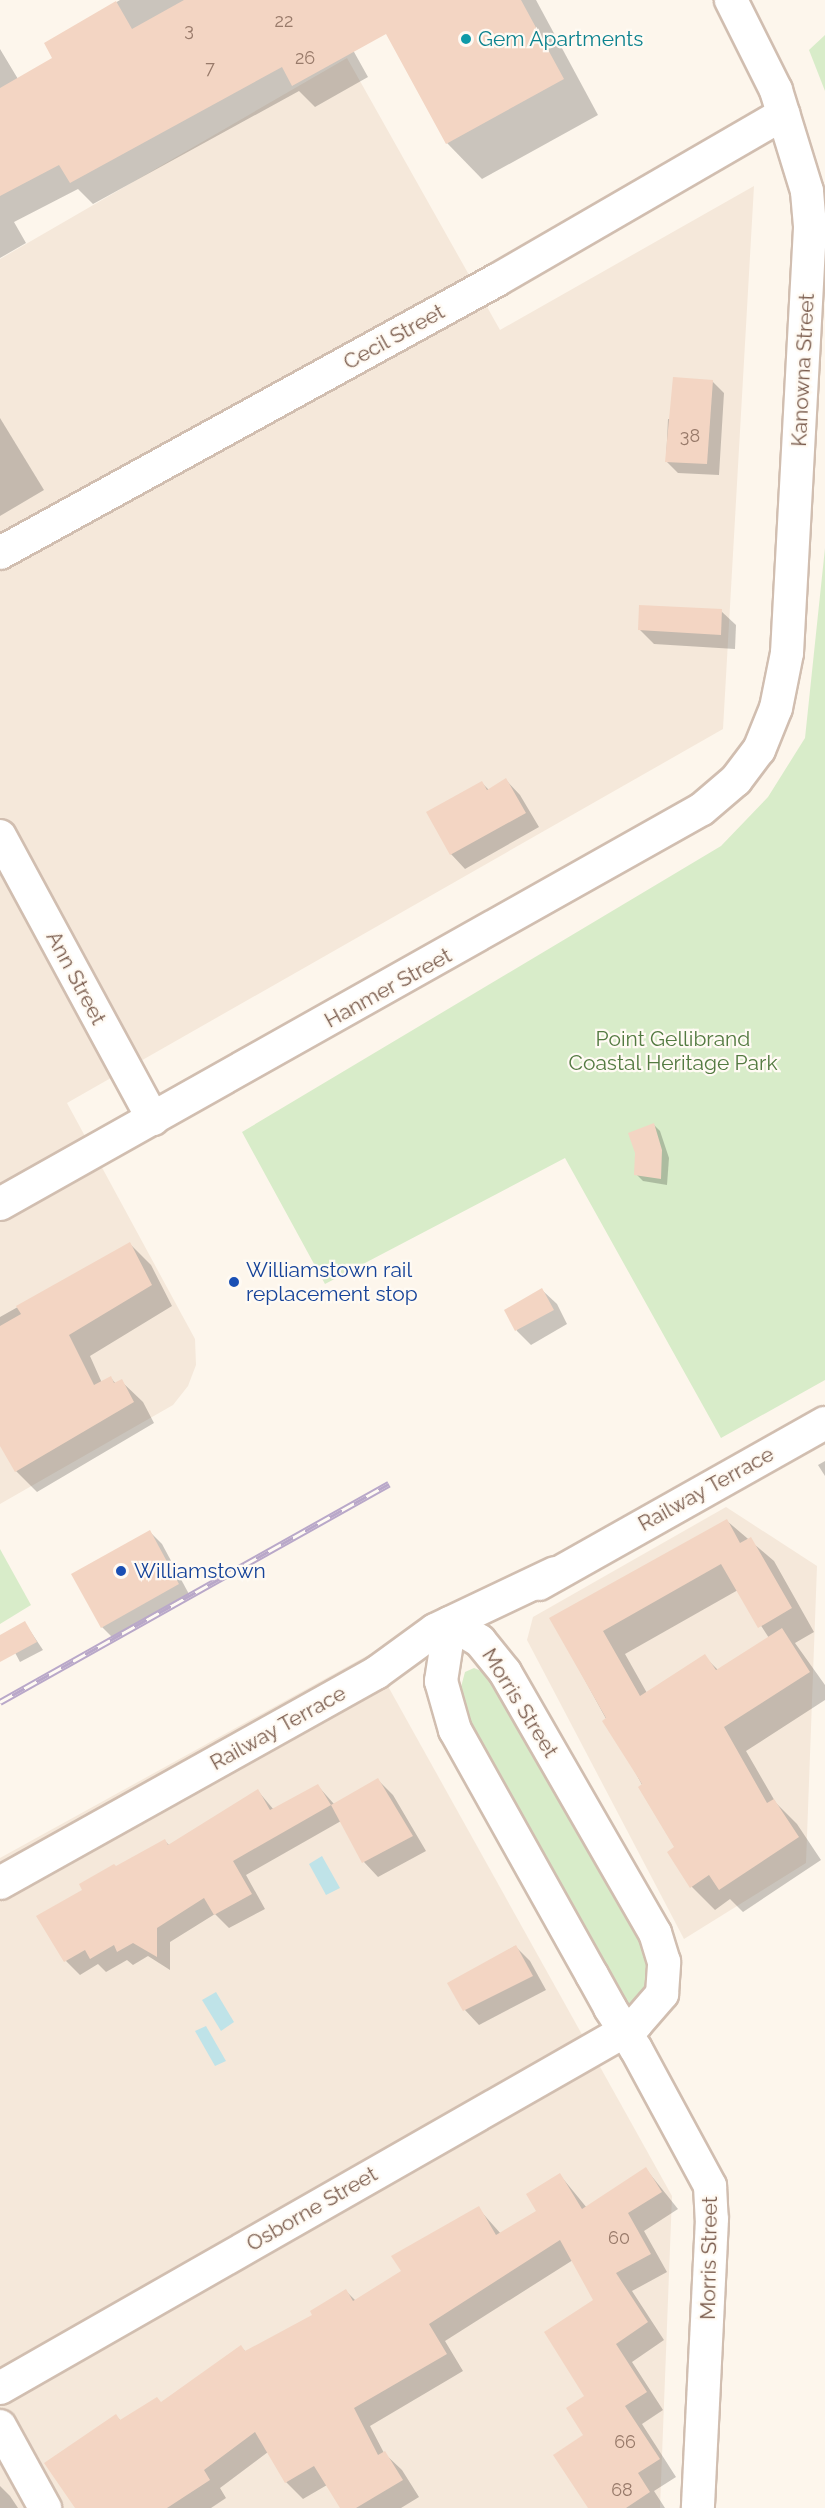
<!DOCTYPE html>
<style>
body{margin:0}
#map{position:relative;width:825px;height:2508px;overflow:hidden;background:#fdf6ec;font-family:Raleway,sans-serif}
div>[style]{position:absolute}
.residential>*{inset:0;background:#f5e8da}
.green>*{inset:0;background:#d8ecc9}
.water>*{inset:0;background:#bfe3e8}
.shadow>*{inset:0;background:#0003}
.building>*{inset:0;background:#f3d5c3}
.roads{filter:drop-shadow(2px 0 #d1beb0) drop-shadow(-2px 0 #d1beb0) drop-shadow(0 2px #d1beb0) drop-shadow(0 -2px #d1beb0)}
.minor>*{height:32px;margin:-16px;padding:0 16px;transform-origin:16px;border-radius:16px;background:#fff}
.rail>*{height:7px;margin-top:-3.5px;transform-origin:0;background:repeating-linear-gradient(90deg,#fffaf3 0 14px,#b9a8c9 0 28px);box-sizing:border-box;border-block:2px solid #b9a8c9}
.dots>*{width:16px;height:16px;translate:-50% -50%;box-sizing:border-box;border:3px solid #fffaf3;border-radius:50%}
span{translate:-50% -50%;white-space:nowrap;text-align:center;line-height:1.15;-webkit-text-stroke:4.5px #fffaf3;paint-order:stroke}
.number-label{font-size:18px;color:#987a6a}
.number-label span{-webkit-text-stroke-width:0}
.culture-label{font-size:21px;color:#0d838f}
.left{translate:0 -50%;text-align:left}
.street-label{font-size:21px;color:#7a5c4d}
.park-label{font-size:21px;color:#537a41}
.transit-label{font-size:21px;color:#164399}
</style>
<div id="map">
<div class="residential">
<div style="clip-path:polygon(347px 58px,500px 330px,754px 186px,723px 729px,67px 1103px,195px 1339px,196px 1365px,188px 1386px,173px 1405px,0 1504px,0 259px)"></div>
<div style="clip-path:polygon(726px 1507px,817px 1566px,806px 1863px,684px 1939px,527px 1640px,533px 1617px)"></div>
<div style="clip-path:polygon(370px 1654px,672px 2196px,660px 2508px,0 2508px,0 1858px)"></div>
</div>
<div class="green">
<div style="clip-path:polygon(825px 35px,825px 91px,809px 50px)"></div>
<div style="clip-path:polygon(825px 548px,825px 1380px,721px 1438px,565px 1158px,325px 1284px,242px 1132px,721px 846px,768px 797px,805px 738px)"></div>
<div style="clip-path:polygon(0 1549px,31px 1605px,0 1624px)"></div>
<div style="clip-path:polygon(474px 1668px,491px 1675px,651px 1949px,647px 1992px,632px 2006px,625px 2004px,469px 1728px,461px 1687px,465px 1672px)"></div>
</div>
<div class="water">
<div style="clip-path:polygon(322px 1856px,340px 1888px,326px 1895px,309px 1864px)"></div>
<div style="clip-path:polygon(216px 1992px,234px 2022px,221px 2031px,202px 2000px)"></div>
<div style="clip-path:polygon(206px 2026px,226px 2061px,215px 2066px,195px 2031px)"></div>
</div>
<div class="shadow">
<div style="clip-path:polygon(120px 0,325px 0,368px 77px,315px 107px,299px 91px,93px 204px,78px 189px,14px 222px,26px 243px,0 258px,0 49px,18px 79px,54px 58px,46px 44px)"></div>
<div style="clip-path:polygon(369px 0,536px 0,598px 115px,482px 179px,447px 143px)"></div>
<div style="clip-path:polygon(712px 381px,724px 393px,719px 475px,678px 473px,666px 461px,668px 419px,673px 420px)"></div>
<div style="clip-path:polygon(0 418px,44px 490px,0 516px)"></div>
<div style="clip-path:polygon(721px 611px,736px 625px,735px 649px,654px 644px,640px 630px)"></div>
<div style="clip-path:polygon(506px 780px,520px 795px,539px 827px,465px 869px,451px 854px,482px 783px,489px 790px)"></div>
<div style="clip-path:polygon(653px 1124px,660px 1131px,669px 1158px,667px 1185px,643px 1181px,636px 1174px)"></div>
<div style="clip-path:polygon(130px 1244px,151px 1265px,172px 1306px,90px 1356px,102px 1383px,111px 1378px,116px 1384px,121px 1381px,143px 1402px,154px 1423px,37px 1492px,16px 1471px,0 1431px,0 1317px)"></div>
<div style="clip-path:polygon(542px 1290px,557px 1304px,567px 1324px,531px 1345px,517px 1331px,506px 1310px)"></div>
<div style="clip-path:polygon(825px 1461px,825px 1476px,818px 1465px)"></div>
<div style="clip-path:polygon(evenodd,727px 1521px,774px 1561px,814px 1632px,795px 1643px,825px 1685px,825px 1700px,746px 1751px,776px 1803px,797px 1824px,821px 1860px,743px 1912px,730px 1899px,715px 1910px,692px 1887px,669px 1852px,676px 1847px,551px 1618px,727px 1521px,738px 1590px,769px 1638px,718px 1670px,704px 1656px,647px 1693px,625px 1654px,738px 1590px)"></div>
<div style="clip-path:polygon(150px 1532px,162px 1544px,190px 1596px,114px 1639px,102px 1627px)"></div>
<div style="clip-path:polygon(25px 1623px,43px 1650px,20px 1662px,5px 1634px)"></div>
<div style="clip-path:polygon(378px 1780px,393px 1795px,426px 1851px,378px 1877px,364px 1862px,341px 1821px,246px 1875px,265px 1909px,229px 1928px,215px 1914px,170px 1942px,170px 1970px,148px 1956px,133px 1965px,127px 1960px,106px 1972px,98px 1964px,80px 1975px,66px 1961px,85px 1890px,116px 1868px,165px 1841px,170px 1846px,258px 1791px,274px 1810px,318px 1786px,334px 1804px)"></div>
<div style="clip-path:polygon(515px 1946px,530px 1961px,546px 1990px,479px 2025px,465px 2010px,449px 1984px)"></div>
<div style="clip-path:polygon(646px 2169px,678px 2209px,644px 2231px,667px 2272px,632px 2291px,664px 2340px,632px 2362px,663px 2410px,642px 2424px,676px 2477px,654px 2491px,665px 2508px,589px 2508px,586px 2397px,595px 2300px,573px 2260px,445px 2341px,463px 2371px,370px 2426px,384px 2453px,402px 2470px,419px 2497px,401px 2508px,341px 2508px,327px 2485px,303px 2499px,286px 2482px,268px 2452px,220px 2488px,226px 2498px,211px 2508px,78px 2508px,116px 2416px,121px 2421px,162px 2404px,241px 2347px,246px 2352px,314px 2316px,345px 2290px,356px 2301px,403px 2272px,478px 2208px,501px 2234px,538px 2212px,560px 2175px,587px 2208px)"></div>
<div style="clip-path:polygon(0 2486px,10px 2496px,18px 2508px,0 2508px)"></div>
</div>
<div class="building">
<div style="clip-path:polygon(184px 0,521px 0,564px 79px,446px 144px,386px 34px,292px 86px,282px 67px,70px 183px,59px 165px,0 196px,0 88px,52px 58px,44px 43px,116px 1px,132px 29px)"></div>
<div style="clip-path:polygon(673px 377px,713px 380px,707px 464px,665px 462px)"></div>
<div style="clip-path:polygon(639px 605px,722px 609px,721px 635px,638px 630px)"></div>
<div style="clip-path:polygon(506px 778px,526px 813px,450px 855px,426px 812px,482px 781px,487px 790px)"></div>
<div style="clip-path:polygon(654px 1123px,662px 1150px,661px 1179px,634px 1175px,635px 1153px,628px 1133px)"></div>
<div style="clip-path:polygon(130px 1242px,152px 1285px,69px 1335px,94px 1385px,111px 1376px,114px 1383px,122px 1379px,134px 1402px,15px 1472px,0 1446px,0 1326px,21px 1314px,16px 1306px)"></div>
<div style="clip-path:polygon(542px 1288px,554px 1310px,515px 1331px,504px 1310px)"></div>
<div style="clip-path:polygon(727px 1519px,740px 1543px,751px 1537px,792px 1608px,758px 1628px,721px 1564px,603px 1631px,640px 1696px,705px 1654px,716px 1670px,782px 1628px,810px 1672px,724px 1727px,767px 1803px,774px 1799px,799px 1837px,719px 1890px,709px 1875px,690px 1888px,667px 1852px,674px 1847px,638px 1787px,642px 1784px,602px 1721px,606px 1718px,549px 1618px)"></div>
<div style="clip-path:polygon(150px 1530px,179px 1584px,101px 1628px,71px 1574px)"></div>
<div style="clip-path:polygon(25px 1621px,37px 1642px,0 1662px,0 1635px)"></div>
<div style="clip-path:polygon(378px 1778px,413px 1836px,362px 1863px,331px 1805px)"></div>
<div style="clip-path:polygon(318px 1784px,331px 1805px,233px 1861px,252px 1894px,214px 1915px,204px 1898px,157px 1928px,157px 1957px,133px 1943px,117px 1952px,114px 1945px,90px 1959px,85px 1950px,64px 1962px,36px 1916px,82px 1890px,79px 1884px,114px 1864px,116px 1866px,165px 1839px,168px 1845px,258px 1789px,270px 1810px)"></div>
<div style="clip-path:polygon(516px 1945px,533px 1976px,463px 2011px,447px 1983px)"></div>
<div style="clip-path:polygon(646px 2167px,662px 2192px,628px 2213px,651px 2254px,616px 2273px,648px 2322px,616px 2344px,647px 2392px,625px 2406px,660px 2459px,638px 2473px,650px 2492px,626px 2508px,588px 2508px,553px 2455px,583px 2435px,566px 2408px,584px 2396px,544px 2332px,593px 2300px,560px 2240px,429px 2324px,447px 2354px,354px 2408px,378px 2455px,385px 2451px,403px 2480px,356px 2508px,340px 2508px,314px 2466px,285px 2483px,255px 2432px,204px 2470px,210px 2480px,167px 2508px,75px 2508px,44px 2463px,116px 2414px,120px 2420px,157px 2397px,161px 2402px,241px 2345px,245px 2351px,312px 2315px,310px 2311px,346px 2289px,353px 2301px,401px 2271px,391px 2256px,479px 2206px,496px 2235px,536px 2211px,526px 2194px,560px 2173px,582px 2209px)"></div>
</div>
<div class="roads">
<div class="minor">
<div style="left:0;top:553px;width:567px;rotate:-28.78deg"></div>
<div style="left:497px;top:280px;width:331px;rotate:-30.1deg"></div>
<div style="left:0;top:836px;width:322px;rotate:61.6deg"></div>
<div style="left:0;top:1204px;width:805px;rotate:-29.37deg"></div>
<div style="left:702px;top:809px;width:45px;rotate:-40.5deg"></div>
<div style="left:736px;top:780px;width:38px;rotate:-53deg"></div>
<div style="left:759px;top:750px;width:45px;rotate:-68deg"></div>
<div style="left:776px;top:708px;width:56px;rotate:-78.7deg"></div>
<div style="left:787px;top:653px;width:428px;rotate:-86.9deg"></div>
<div style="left:810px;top:226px;width:35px;rotate:-95deg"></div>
<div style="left:807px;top:191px;width:106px;rotate:-107.1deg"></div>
<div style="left:776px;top:90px;width:101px;rotate:-116.6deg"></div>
<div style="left:539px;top:1584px;width:328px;rotate:-29.4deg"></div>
<div style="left:0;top:1883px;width:431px;rotate:-29.2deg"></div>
<div style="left:376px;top:1673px;width:73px;rotate:-36.1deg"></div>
<div style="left:435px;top:1630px;width:133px;rotate:-25.4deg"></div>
<div style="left:0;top:2388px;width:720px;rotate:-29.74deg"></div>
<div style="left:625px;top:2031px;width:13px;rotate:-32deg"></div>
<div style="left:636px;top:2024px;width:40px;rotate:-49deg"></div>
<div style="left:662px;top:1994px;width:32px;rotate:-86deg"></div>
<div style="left:664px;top:1962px;width:30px;rotate:-107deg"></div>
<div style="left:655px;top:1933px;width:301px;rotate:-119.9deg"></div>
<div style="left:505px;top:1672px;width:40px;rotate:-129deg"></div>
<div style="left:480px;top:1641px;width:35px;rotate:-149deg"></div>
<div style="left:450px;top:1623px;width:59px;rotate:98.8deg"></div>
<div style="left:441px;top:1681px;width:51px;rotate:74.1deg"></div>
<div style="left:455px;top:1730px;width:281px;rotate:60.8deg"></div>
<div style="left:592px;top:1975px;width:38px;rotate:61deg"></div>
<div style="left:610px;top:2008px;width:27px;rotate:57deg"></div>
<div style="left:625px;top:2031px;width:21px;rotate:59deg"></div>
<div style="left:636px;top:2049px;width:156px;rotate:61.6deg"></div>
<div style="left:710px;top:2186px;width:33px;rotate:87deg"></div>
<div style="left:712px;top:2219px;width:289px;rotate:92.8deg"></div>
<div style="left:0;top:2426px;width:94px;rotate:61.2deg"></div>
</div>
</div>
<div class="rail">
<div style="left:0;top:1702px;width:446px;rotate:-29.3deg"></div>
</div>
<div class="dots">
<div style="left:466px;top:39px;background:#0f9aa8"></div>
<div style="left:234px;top:1282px;background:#1a4fb4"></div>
<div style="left:121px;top:1571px;background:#1a4fb4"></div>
</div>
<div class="number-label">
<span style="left:284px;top:21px">22</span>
<span style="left:189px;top:30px">3</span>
<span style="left:305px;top:58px">26</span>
<span style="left:210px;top:68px">7</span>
<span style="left:690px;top:436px">38</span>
<span style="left:619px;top:2238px">60</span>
<span style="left:625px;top:2442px">66</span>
<span style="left:622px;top:2490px">68</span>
</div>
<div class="culture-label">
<span class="left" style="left:478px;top:39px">Gem Apartments</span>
</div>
<div class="street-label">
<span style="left:394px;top:337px;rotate:-29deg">Cecil Street</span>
<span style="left:803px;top:370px;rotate:-87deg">Kanowna Street</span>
<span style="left:76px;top:978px;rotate:62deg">Ann Street</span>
<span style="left:388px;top:988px;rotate:-29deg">Hanmer Street</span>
<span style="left:706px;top:1489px;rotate:-29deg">Railway Terrace</span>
<span style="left:520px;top:1703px;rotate:58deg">Morris Street</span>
<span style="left:278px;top:1728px;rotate:-29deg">Railway Terrace</span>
<span style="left:312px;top:2209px;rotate:-30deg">Osborne Street</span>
<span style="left:709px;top:2258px;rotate:-89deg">Morris Street</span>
</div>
<div class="park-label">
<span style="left:673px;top:1051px">Point Gellibrand<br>Coastal Heritage Park</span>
</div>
<div class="transit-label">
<span class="left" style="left:246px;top:1282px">Williamstown rail<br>replacement stop</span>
<span class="left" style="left:134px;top:1571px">Williamstown</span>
</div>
</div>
